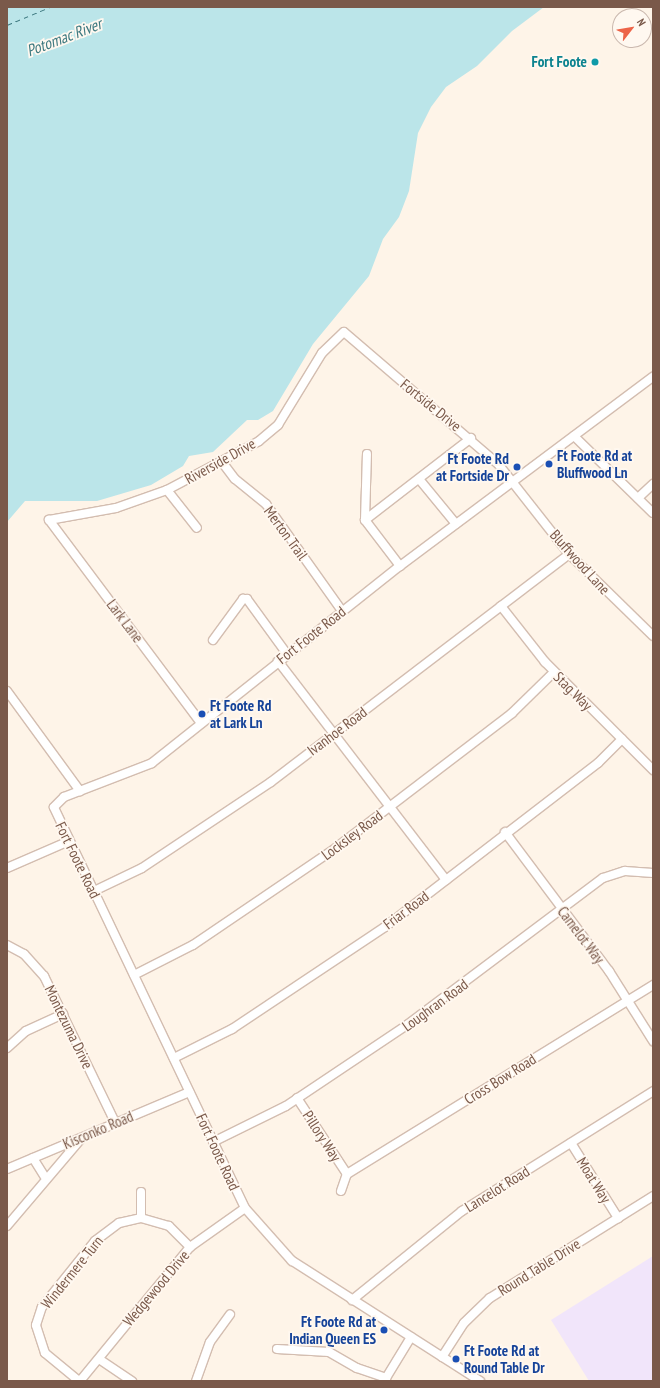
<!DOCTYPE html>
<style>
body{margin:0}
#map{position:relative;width:660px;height:1388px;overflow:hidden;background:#fef4e8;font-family:"PT Sans Narrow",sans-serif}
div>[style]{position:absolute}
.education>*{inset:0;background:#f1e5fa}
.water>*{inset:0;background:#bbe5e9}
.ferry>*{height:1px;margin-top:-0.5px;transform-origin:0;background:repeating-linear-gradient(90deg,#3c787f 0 5px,transparent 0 9px)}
.roads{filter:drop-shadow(1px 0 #d3bdb0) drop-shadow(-1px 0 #d3bdb0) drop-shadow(0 1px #d3bdb0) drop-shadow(0 -1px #d3bdb0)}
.minor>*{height:8px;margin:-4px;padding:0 4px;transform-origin:4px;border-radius:4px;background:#fff}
.dots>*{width:11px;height:11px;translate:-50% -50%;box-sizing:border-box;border:2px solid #fff8f0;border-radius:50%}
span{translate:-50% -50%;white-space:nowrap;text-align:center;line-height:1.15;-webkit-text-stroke:3.5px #fff8f0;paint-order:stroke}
.culture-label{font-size:15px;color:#0d838f;font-weight:700}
.right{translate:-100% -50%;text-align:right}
.street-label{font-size:15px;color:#7a594a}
.transit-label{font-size:15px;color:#164399;font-weight:700}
.left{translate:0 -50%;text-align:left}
.water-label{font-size:16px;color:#3c787f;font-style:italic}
.frame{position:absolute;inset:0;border:8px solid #7a594a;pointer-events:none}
.north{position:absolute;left:612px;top:8px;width:40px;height:40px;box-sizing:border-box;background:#fff8f0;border:1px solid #cab8ae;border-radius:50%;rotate:59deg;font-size:11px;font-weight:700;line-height:16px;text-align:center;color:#7a594a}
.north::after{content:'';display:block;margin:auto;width:14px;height:18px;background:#ed6448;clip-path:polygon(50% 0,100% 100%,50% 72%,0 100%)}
</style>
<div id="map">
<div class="education">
<div style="clip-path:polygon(653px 1256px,653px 1381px,589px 1381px,551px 1320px)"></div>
</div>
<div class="water">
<div style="clip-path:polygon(7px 7px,544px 7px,512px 31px,477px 66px,446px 87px,431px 107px,418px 133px,409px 191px,399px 217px,383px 239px,369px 276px,313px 344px,273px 411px,258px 420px,247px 420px,213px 452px,189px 456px,183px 466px,151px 485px,97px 501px,25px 501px,7px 522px)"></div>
</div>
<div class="ferry">
<div style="left:7px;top:25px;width:47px;rotate:-22.7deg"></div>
</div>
<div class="roads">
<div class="minor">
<div style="left:574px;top:436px;width:110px;rotate:44.3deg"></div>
<div style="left:222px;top:462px;width:21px;rotate:53deg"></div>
<div style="left:235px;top:479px;width:40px;rotate:39deg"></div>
<div style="left:266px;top:504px;width:131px;rotate:54.6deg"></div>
<div style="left:419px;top:479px;width:58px;rotate:50.6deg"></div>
<div style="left:167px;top:490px;width:48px;rotate:51.7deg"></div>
<div style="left:638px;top:498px;width:21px;rotate:-43deg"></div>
<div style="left:365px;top:520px;width:134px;rotate:-37.7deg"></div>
<div style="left:365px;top:520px;width:66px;rotate:-88.3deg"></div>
<div style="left:365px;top:520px;width:58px;rotate:52.7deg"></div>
<div style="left:501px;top:606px;width:71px;rotate:51.8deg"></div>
<div style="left:545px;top:662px;width:153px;rotate:45deg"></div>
<div style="left:213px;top:640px;width:51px;rotate:-53.8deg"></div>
<div style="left:243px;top:599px;width:4px"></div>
<div style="left:247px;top:599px;width:68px;rotate:54deg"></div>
<div style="left:278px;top:661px;width:276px;rotate:52.5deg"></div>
<div style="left:7px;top:691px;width:124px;rotate:53.9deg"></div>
<div style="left:201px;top:723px;width:254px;rotate:-126.8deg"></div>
<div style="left:49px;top:520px;width:68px;rotate:-10.2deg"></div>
<div style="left:116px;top:508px;width:54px;rotate:-19.4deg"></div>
<div style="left:167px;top:490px;width:104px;rotate:-28deg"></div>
<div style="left:259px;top:441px;width:25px;rotate:-40deg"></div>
<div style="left:278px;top:425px;width:84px;rotate:-58.6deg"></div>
<div style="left:322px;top:353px;width:30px;rotate:-44deg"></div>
<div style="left:344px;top:332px;width:204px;rotate:40.6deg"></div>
<div style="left:499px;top:465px;width:113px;rotate:51.8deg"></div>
<div style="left:569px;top:554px;width:117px;rotate:44.3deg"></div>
<div style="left:505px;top:832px;width:174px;rotate:53.2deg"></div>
<div style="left:609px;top:971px;width:83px;rotate:57.8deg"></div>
<div style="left:7px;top:868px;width:68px;rotate:-23.5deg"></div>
<div style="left:94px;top:891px;width:53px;rotate:-25.6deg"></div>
<div style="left:142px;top:868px;width:155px;rotate:-33.7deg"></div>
<div style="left:271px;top:782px;width:375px;rotate:-37.4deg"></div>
<div style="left:7px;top:945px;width:19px;rotate:28deg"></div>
<div style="left:24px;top:954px;width:30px;rotate:48deg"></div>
<div style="left:44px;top:976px;width:162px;rotate:64.1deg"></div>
<div style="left:134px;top:975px;width:66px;rotate:-27deg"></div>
<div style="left:193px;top:945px;width:174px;rotate:-34.2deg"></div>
<div style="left:337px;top:847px;width:220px;rotate:-37.4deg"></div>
<div style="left:512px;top:713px;width:59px;rotate:-44.3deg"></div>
<div style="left:7px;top:1048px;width:25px;rotate:-42deg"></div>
<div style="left:26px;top:1031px;width:41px;rotate:-24.7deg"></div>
<div style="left:174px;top:1058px;width:65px;rotate:-26.6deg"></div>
<div style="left:232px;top:1029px;width:184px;rotate:-33.7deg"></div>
<div style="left:385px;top:927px;width:269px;rotate:-37.6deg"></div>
<div style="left:598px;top:763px;width:34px;rotate:-45deg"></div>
<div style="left:297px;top:1098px;width:91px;rotate:56.7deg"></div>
<div style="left:213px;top:1142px;width:81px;rotate:-26.3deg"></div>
<div style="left:286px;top:1106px;width:146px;rotate:-33.8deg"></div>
<div style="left:407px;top:1025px;width:245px;rotate:-36.9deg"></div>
<div style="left:603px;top:878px;width:23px;rotate:-18deg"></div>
<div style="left:625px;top:871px;width:28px;rotate:4deg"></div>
<div style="left:571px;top:1143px;width:89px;rotate:57.9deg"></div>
<div style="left:33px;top:1158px;width:22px;rotate:58deg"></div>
<div style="left:7px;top:1169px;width:198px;rotate:-22.9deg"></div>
<div style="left:347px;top:1174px;width:360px;rotate:-31.7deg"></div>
<div style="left:341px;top:1191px;width:18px;rotate:-71deg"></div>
<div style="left:141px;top:1218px;width:26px;rotate:-90deg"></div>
<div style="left:7px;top:1226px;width:113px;rotate:-49.7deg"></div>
<div style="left:352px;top:1300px;width:141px;rotate:-39deg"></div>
<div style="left:462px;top:1211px;width:226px;rotate:-32.1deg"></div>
<div style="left:277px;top:1349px;width:52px;rotate:3.3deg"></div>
<div style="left:329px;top:1352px;width:32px;rotate:30deg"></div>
<div style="left:357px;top:1368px;width:31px;rotate:19deg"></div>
<div style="left:386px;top:1378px;width:48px;rotate:-58.6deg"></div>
<div style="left:442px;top:1357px;width:40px;rotate:-57.1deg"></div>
<div style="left:464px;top:1323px;width:36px;rotate:-44deg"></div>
<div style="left:490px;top:1298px;width:192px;rotate:-32deg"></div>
<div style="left:99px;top:1359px;width:40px;rotate:34deg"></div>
<div style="left:79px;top:1381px;width:44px;rotate:-140.5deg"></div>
<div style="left:45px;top:1353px;width:29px;rotate:-108deg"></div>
<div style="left:36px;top:1325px;width:19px;rotate:-72deg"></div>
<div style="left:42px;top:1307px;width:85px;rotate:-51.2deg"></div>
<div style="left:95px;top:1241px;width:30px;rotate:-37deg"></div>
<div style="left:119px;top:1223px;width:23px;rotate:-13deg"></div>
<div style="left:141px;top:1218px;width:29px;rotate:16deg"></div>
<div style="left:169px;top:1226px;width:30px;rotate:45deg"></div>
<div style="left:80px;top:1381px;width:173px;rotate:-50.6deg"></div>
<div style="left:190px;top:1247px;width:67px;rotate:-35.3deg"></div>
<div style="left:196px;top:1381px;width:41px;rotate:-70.3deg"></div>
<div style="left:210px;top:1342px;width:34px;rotate:-54deg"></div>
<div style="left:480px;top:1381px;width:223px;rotate:-147.4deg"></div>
<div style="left:292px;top:1261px;width:71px;rotate:-131.6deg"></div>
<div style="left:245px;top:1208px;width:444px;rotate:-115.5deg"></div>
<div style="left:54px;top:807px;width:14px;rotate:-45deg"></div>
<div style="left:64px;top:797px;width:94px;rotate:-21.1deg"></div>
<div style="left:152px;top:763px;width:317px;rotate:-38.5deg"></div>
<div style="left:400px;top:566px;width:316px;rotate:-36.8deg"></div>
</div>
</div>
<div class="dots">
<div style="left:595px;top:62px;background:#0f9aa8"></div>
<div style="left:549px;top:464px;background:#1a4fb4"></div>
<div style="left:517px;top:467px;background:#1a4fb4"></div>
<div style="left:202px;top:714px;background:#1a4fb4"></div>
<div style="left:384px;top:1330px;background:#1a4fb4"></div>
<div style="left:456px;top:1359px;background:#1a4fb4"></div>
</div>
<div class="culture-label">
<span class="right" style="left:587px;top:62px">Fort Foote</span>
</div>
<div class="street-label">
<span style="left:431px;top:405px;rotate:39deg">Fortside Drive</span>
<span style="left:220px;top:461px;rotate:-29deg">Riverside Drive</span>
<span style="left:286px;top:533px;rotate:54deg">Merton Trail</span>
<span style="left:580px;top:562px;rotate:48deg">Bluffwood Lane</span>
<span style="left:125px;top:621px;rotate:53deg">Lark Lane</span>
<span style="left:311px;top:635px;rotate:-38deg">Fort Foote Road</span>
<span style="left:573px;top:691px;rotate:45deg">Stag Way</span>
<span style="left:337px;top:731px;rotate:-37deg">Ivanhoe Road</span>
<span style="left:352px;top:835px;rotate:-37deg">Locksley Road</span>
<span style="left:78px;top:860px;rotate:64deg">Fort Foote Road</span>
<span style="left:406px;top:910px;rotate:-37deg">Friar Road</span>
<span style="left:581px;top:935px;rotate:53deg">Camelot Way</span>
<span style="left:435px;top:1005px;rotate:-36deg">Loughran Road</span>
<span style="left:69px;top:1027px;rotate:64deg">Montezuma Drive</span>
<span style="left:500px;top:1079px;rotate:-32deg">Cross Bow Road</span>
<span style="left:98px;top:1130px;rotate:-23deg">Kisconko Road</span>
<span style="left:322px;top:1136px;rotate:57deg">Pillory Way</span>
<span style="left:218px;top:1152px;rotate:65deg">Fort Foote Road</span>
<span style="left:594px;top:1180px;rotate:58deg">Moat Way</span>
<span style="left:497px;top:1189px;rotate:-32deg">Lancelot Road</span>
<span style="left:539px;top:1267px;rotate:-32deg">Round Table Drive</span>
<span style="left:72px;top:1272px;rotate:-51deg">Windermere Turn</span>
<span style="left:156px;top:1288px;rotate:-50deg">Wedgewood Drive</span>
</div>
<div class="transit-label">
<span class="left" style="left:557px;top:464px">Ft Foote Rd at<br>Bluffwood Ln</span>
<span class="right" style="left:509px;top:467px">Ft Foote Rd<br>at Fortside Dr</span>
<span class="left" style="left:210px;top:714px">Ft Foote Rd<br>at Lark Ln</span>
<span class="right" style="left:376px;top:1330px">Ft Foote Rd at<br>Indian Queen ES</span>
<span class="left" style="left:464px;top:1359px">Ft Foote Rd at<br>Round Table Dr</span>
</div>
<div class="water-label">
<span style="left:64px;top:37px;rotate:-21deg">Potomac River</span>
</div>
<div class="frame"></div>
<div class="north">N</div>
</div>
